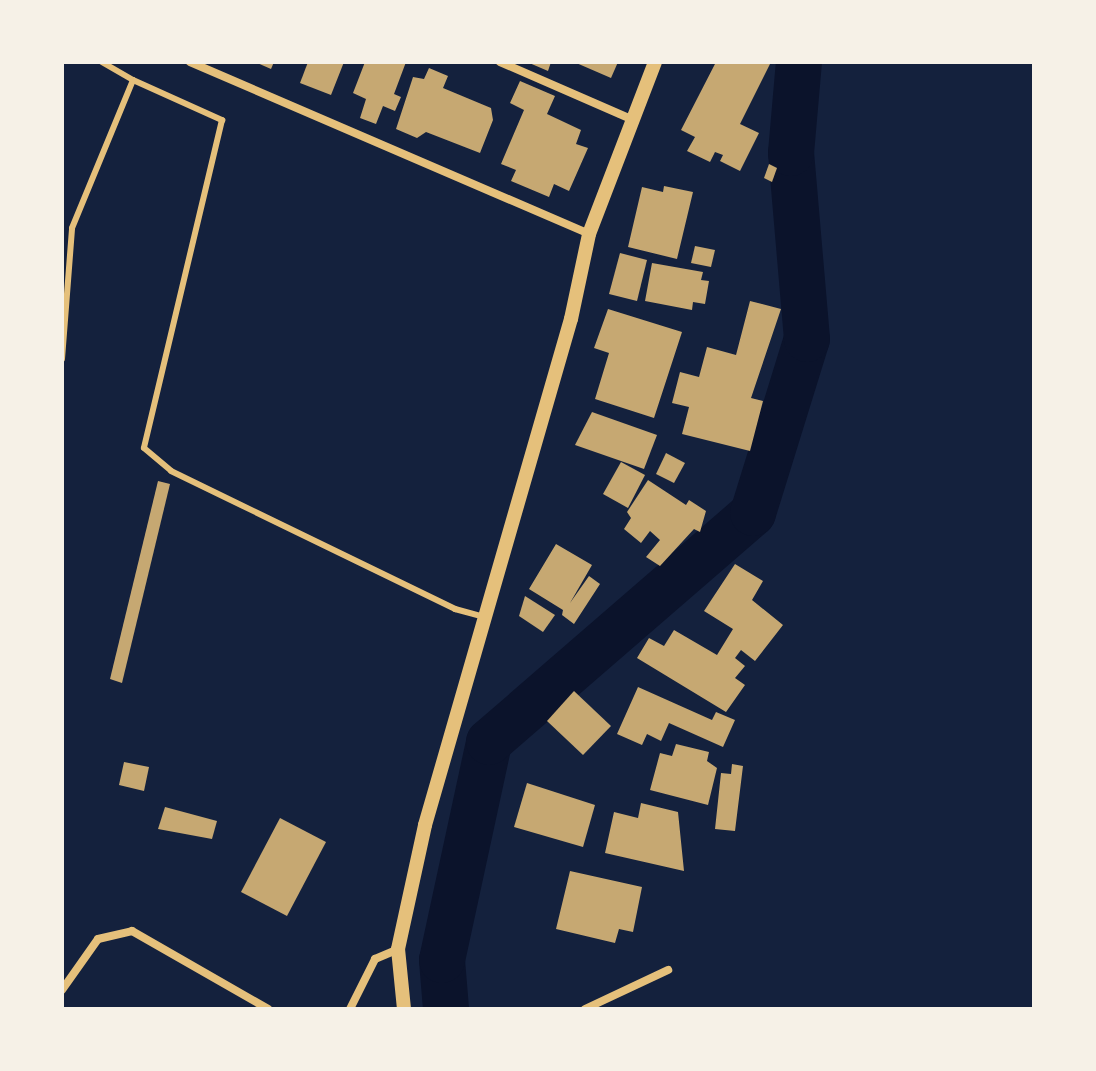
<!DOCTYPE html>
<style>
body{margin:0}
#map{position:relative;width:1096px;height:1071px;overflow:hidden;background:#14213d;font-family:Figtree,sans-serif}
div>[style]{position:absolute}
.river>*{height:46px;margin:-23px;padding:0 23px;transform-origin:23px;border-radius:23px;background:#0b132b}
.building>*{inset:0;background:#c6a872}
.service>*{height:6px;margin:-3px;padding:0 3px;transform-origin:3px;border-radius:3px;background:#e5c07b}
.minor>*{height:8px;margin:-4px;padding:0 4px;transform-origin:4px;border-radius:4px;background:#e5c07b}
.tertiary>*{height:14px;margin:-7px;padding:0 7px;transform-origin:7px;border-radius:7px;background:#e5c07b}
span{translate:-50% -50%;white-space:nowrap;text-align:center;line-height:1.15;-webkit-text-stroke:8px #f6f1e7;paint-order:stroke}
.frame{position:absolute;inset:0;border:64px solid #f6f1e7;pointer-events:none}
</style>
<div id="map">
<div class="river">
<div style="left:446px;top:1009px;width:49px;rotate:-94.7deg"></div>
<div style="left:442px;top:960px;width:223px;rotate:-77.8deg"></div>
<div style="left:489px;top:742px;width:349px;rotate:-40.9deg"></div>
<div style="left:753px;top:513px;width:182px;rotate:-72.8deg"></div>
<div style="left:807px;top:339px;width:187px;rotate:-94.9deg"></div>
<div style="left:791px;top:153px;width:91px;rotate:-85deg"></div>
</div>
<div class="building">
<div style="clip-path:polygon(255px 62px,274px 62px,271px 69px)"></div>
<div style="clip-path:polygon(308px 62px,344px 62px,331px 95px,300px 83px)"></div>
<div style="clip-path:polygon(365px 62px,406px 62px,394px 94px,401px 97px,395px 111px,383px 106px,376px 124px,360px 118px,366px 99px,353px 93px)"></div>
<div style="clip-path:polygon(527px 62px,551px 62px,548px 71px)"></div>
<div style="clip-path:polygon(574px 62px,618px 62px,611px 78px)"></div>
<div style="clip-path:polygon(716px 62px,771px 62px,740px 124px,759px 133px,740px 171px,720px 161px,723px 155px,715px 152px,710px 162px,687px 151px,695px 137px,681px 130px)"></div>
<div style="clip-path:polygon(429px 68px,448px 76px,443px 88px,491px 108px,493px 120px,480px 153px,426px 132px,417px 138px,396px 129px,413px 77px,424px 79px)"></div>
<div style="clip-path:polygon(520px 81px,555px 96px,547px 114px,581px 130px,576px 144px,588px 148px,569px 191px,554px 184px,549px 197px,511px 181px,516px 170px,501px 164px,524px 110px,510px 103px)"></div>
<div style="clip-path:polygon(769px 164px,777px 168px,772px 182px,764px 178px)"></div>
<div style="clip-path:polygon(664px 186px,693px 192px,677px 259px,628px 247px,642px 187px,663px 192px)"></div>
<div style="clip-path:polygon(695px 246px,715px 250px,711px 267px,691px 263px)"></div>
<div style="clip-path:polygon(620px 253px,647px 260px,637px 301px,609px 294px)"></div>
<div style="clip-path:polygon(652px 263px,703px 272px,701px 280px,709px 281px,705px 304px,693px 302px,692px 310px,645px 301px)"></div>
<div style="clip-path:polygon(750px 301px,781px 309px,751px 398px,763px 401px,750px 451px,682px 434px,689px 407px,672px 403px,680px 372px,699px 377px,707px 347px,736px 355px)"></div>
<div style="clip-path:polygon(608px 309px,682px 332px,654px 418px,595px 399px,609px 353px,594px 348px)"></div>
<div style="clip-path:polygon(592px 412px,657px 435px,644px 469px,575px 445px)"></div>
<div style="clip-path:polygon(666px 453px,685px 463px,674px 483px,656px 474px)"></div>
<div style="clip-path:polygon(621px 462px,645px 475px,628px 508px,603px 494px)"></div>
<div style="clip-path:polygon(648px 480px,686px 505px,689px 500px,706px 511px,700px 532px,694px 529px,660px 566px,646px 557px,660px 540px,650px 531px,641px 543px,624px 529px,631px 518px,627px 512px)"></div>
<div style="clip-path:polygon(158px 481px,170px 484px,122px 683px,110px 679px)"></div>
<div style="clip-path:polygon(556px 544px,592px 565px,570px 603px,589px 576px,600px 584px,574px 624px,562px 615px,563px 610px,529px 589px)"></div>
<div style="clip-path:polygon(735px 564px,763px 581px,752px 600px,783px 625px,755px 661px,741px 650px,735px 658px,745px 666px,735px 678px,745px 685px,726px 712px,637px 658px,649px 638px,664px 646px,674px 630px,717px 655px,733px 629px,704px 611px)"></div>
<div style="clip-path:polygon(525px 596px,555px 615px,543px 632px,519px 616px)"></div>
<div style="clip-path:polygon(638px 687px,712px 720px,716px 712px,735px 720px,723px 747px,669px 723px,661px 741px,647px 734px,642px 745px,617px 734px)"></div>
<div style="clip-path:polygon(574px 691px,611px 726px,583px 755px,547px 721px)"></div>
<div style="clip-path:polygon(676px 744px,709px 752px,707px 761px,717px 768px,708px 805px,650px 790px,660px 753px,672px 756px)"></div>
<div style="clip-path:polygon(124px 762px,149px 767px,144px 791px,119px 785px)"></div>
<div style="clip-path:polygon(732px 764px,743px 766px,735px 831px,715px 829px,721px 773px,731px 774px)"></div>
<div style="clip-path:polygon(527px 783px,595px 805px,583px 847px,514px 827px)"></div>
<div style="clip-path:polygon(641px 803px,678px 812px,684px 871px,605px 853px,614px 812px,638px 818px)"></div>
<div style="clip-path:polygon(165px 807px,217px 821px,212px 839px,158px 829px)"></div>
<div style="clip-path:polygon(280px 818px,326px 842px,287px 916px,241px 892px)"></div>
<div style="clip-path:polygon(570px 871px,642px 887px,633px 932px,619px 929px,615px 943px,556px 929px)"></div>
</div>
<div class="service">
<div style="left:133px;top:80px;width:98px;rotate:24.2deg"></div>
<div style="left:222px;top:120px;width:337px;rotate:103.4deg"></div>
<div style="left:144px;top:448px;width:35px;rotate:40deg"></div>
<div style="left:171px;top:471px;width:316px;rotate:25.9deg"></div>
<div style="left:455px;top:609px;width:31px;rotate:15deg"></div>
<div style="left:62px;top:359px;width:131px;rotate:-85.6deg"></div>
<div style="left:72px;top:228px;width:160px;rotate:-67.6deg"></div>
<div style="left:133px;top:80px;width:36px;rotate:-150deg"></div>
</div>
<div class="minor">
<div style="left:190px;top:62px;width:434px;rotate:23.3deg"></div>
<div style="left:500px;top:62px;width:141px;rotate:23.5deg"></div>
<div style="left:62px;top:990px;width:62px;rotate:-54.8deg"></div>
<div style="left:98px;top:939px;width:35px;rotate:-13deg"></div>
<div style="left:132px;top:931px;width:157px;rotate:29.8deg"></div>
<div style="left:350px;top:1009px;width:56px;rotate:-63.4deg"></div>
<div style="left:375px;top:959px;width:25px;rotate:-23deg"></div>
<div style="left:585px;top:1009px;width:92px;rotate:-25.2deg"></div>
</div>
<div class="tertiary">
<div style="left:404px;top:1009px;width:60px;rotate:-95.7deg"></div>
<div style="left:398px;top:949px;width:127px;rotate:-77.7deg"></div>
<div style="left:425px;top:825px;width:527px;rotate:-73.91deg"></div>
<div style="left:571px;top:319px;width:87px;rotate:-78deg"></div>
<div style="left:589px;top:234px;width:184px;rotate:-69deg"></div>
</div>
<div class="frame"></div>
</div>
